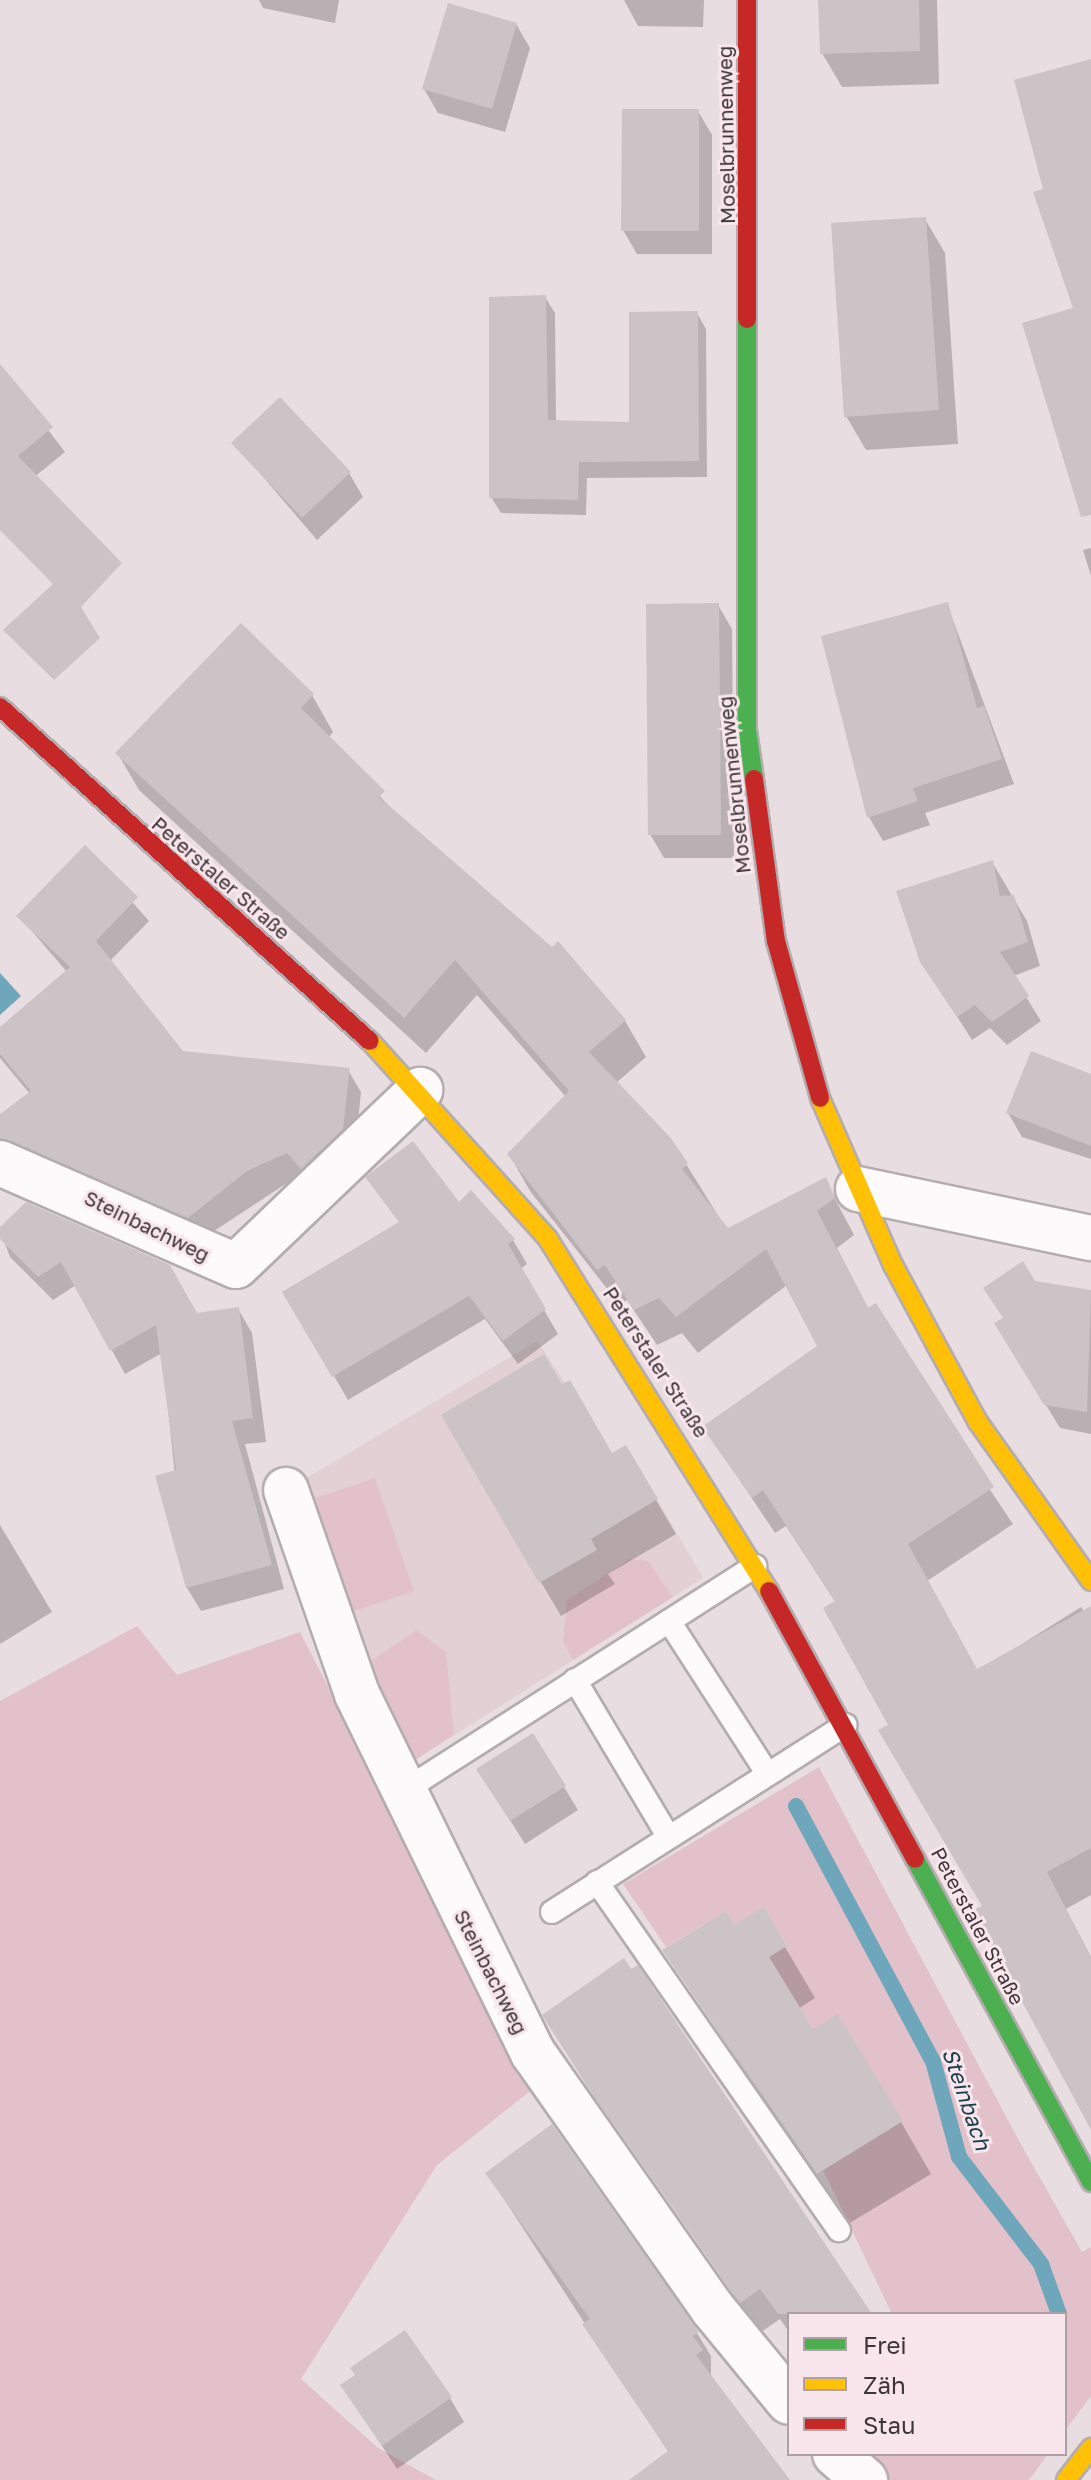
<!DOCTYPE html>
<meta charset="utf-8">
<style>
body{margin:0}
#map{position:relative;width:1091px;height:2480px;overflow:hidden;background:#e8dde0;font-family:"Golos Text",sans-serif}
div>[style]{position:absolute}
.built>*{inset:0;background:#e3d0d5}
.green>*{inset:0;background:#e3c1cb}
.water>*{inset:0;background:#6ea7bb}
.shadow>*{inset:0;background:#0003}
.stream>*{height:16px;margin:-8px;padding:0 8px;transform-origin:8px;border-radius:8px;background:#6ea7bb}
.building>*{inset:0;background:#cbc3c5}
.roads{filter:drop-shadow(2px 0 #b4acae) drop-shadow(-2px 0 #b4acae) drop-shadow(0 2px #b4acae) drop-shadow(0 -2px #b4acae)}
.lane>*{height:22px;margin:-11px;padding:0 11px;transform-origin:11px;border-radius:11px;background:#fcfafa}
.street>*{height:44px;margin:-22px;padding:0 22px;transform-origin:22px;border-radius:22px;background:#fcfafa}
.fast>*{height:18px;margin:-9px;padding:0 9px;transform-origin:9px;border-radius:9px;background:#4caf50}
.slow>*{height:18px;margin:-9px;padding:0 9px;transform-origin:9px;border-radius:9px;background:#ffc107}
.jam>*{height:18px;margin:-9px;padding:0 9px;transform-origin:9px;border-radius:9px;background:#c62828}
span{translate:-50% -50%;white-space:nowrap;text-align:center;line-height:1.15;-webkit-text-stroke:6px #f9e6ec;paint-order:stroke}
.street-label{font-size:20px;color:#3d3638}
.water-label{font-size:22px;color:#183f4b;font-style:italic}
.legend{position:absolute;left:787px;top:2312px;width:280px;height:144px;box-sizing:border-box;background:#f9e6ec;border:2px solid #aea0a4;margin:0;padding:10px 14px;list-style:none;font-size:24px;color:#3d3638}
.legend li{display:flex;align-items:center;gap:16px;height:40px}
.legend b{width:40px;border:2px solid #aea0a4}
</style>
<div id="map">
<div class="built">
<div style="clip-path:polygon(537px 1341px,612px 1453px,626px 1445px,703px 1578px,415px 1760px,366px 1664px,305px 1479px)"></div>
</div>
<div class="green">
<div style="clip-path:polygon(375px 1478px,414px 1591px,351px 1612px,312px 1499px)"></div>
<div style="clip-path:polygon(630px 1559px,648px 1561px,673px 1597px,573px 1660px,563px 1642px,567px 1600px)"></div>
<div style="clip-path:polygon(137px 1626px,177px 1675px,300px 1632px,534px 2088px,437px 2165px,301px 2379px,378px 2448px,436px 2480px,0 2480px,0 1701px)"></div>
<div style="clip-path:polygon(417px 1630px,446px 1652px,454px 1734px,415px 1760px,366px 1664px)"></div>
<div style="clip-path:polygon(819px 1767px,1023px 2148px,1082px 2252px,1091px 2247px,1091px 2396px,1065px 2431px,1065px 2314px,892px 2314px,823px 2170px,813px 2029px,769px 1957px,787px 1945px,764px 1908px,735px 1924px,726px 1911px,666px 1947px,623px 1884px)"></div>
<div style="clip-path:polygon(852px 2454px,1048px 2454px,1029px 2480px,889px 2480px)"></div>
</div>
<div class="water">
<div style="clip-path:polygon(0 973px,21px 996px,0 1015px)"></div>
</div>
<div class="shadow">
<div style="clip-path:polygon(259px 0,339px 0,335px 23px,263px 8px)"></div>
<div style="clip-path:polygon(624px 0,704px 0,703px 27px,638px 26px)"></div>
<div style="clip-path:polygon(820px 0,937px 0,939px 84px,842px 87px,822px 53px)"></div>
<div style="clip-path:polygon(516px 24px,530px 48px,505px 132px,438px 113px,424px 89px)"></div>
<div style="clip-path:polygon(698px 111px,712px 135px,712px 254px,637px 254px,623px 230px)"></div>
<div style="clip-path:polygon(925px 219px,945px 253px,958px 444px,866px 450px,846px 416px)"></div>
<div style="clip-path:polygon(545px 297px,555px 313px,556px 422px,632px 424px,697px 313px,706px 329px,707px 477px,587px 478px,586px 515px,501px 513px,491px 497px)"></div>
<div style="clip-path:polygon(0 367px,65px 452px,11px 496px,0 483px)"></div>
<div style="clip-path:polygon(234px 443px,349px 473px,363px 497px,317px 540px)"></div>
<div style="clip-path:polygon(1091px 548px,1091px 576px,1083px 550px)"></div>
<div style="clip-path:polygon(947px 604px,1014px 784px,925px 813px,930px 825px,883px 841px,869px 817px)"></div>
<div style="clip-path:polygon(718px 605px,732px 629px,734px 858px,664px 858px,650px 834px)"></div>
<div style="clip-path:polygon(312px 695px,333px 732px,328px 738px,396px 814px,625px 1021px,646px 1057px,616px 1083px,686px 1164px,727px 1230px,825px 1180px,854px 1235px,837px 1248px,869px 1310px,1013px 1524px,927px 1581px,977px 1672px,1081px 1607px,1091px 1621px,1091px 1895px,1066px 1909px,1091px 1957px,1091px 2125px,836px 1603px,786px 1526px,775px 1533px,705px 1428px,820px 1346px,787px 1285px,698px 1353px,682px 1333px,657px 1345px,627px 1300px,620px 1305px,530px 1191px,509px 1154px,566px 1097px,477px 995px,426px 1053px,139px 790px,118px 754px)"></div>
<div style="clip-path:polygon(85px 848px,149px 921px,109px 962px,182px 1053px,348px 1070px,361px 1092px,355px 1152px,301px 1174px,202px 1239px,0 1160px,0 1117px,30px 1094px,0 1058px,0 1030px,67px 972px,19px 916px)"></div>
<div style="clip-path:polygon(992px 862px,1027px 921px,1040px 966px,1013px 976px,1041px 1021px,1007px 1045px,990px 1028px,972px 1040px,935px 982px)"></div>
<div style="clip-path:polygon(1091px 1076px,1091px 1159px,1022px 1137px,1008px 1113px)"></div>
<div style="clip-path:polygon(471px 1192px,513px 1240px,527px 1264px,520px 1269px,558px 1334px,518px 1364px,485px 1319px,348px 1400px,285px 1292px,400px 1223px,459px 1205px)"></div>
<div style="clip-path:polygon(0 1230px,196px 1315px,238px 1309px,252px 1333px,266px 1442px,245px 1444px,284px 1589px,201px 1611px,187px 1588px,162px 1353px,125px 1374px,76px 1285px,53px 1300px,10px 1257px)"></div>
<div style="clip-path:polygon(1034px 1283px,1091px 1292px,1091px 1434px,1060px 1428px,1011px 1348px,1004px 1319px)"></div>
<div style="clip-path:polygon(561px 1387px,612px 1456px,625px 1448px,676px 1534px,608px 1574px,615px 1584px,561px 1616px,443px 1416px)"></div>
<div style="clip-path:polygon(0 1525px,52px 1612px,0 1644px)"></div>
<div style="clip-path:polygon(564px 1787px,578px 1810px,525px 1844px,493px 1793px)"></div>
<div style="clip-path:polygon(734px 1927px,785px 1947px,815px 1998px,798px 2009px,812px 2032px,901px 2122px,931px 2174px,848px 2224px,664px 1951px)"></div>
<div style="clip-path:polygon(563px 2047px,869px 2314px,789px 2314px,789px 2332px,780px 2319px,760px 2333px)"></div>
<div style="clip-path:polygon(487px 2173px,697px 2333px,711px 2356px,711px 2378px,787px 2480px,653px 2480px,669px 2453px)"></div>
<div style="clip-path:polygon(343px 2386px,450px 2398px,464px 2422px,397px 2469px)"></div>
</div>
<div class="stream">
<div style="left:796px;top:1806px;width:289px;rotate:61.8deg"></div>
<div style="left:933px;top:2061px;width:99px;rotate:74.8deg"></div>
<div style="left:959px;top:2157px;width:135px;rotate:52.5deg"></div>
<div style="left:1041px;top:2264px;width:53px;rotate:70.2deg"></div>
</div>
<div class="building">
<div style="clip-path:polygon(818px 0,919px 0,920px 51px,820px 54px)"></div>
<div style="clip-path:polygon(448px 3px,517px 23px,492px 109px,422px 89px)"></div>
<div style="clip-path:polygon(1091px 59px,1091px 515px,1081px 517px,1022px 323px,1073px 308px,1033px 192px,1043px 189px,1014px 80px)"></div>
<div style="clip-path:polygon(622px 109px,699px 109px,699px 231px,621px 231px)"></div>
<div style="clip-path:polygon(926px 217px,939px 410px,844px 417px,831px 223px)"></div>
<div style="clip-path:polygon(546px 295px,548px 420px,629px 422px,629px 312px,698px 311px,699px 461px,579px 462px,578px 500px,489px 498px,489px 297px)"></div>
<div style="clip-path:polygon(0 364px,53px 427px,18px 456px,122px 563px,81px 607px,100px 638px,54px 680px,3px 630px,53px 584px,0 530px)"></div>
<div style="clip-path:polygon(280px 397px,351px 472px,302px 518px,231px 443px)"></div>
<div style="clip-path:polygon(948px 602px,977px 708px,984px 706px,1002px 759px,913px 788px,918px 801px,867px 818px,821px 636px)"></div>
<div style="clip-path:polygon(719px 603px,721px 835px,648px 835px,646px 604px)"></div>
<div style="clip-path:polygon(241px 623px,314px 694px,301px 708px,385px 791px,379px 797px,552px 947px,558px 941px,626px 1020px,589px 1052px,670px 1137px,688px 1163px,682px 1169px,728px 1228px,826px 1177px,835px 1198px,817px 1211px,868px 1308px,876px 1303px,994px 1487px,908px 1544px,977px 1669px,1091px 1606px,1091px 1848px,1047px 1872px,1091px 1958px,1091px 2130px,973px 1910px,982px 1906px,878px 1730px,888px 1725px,823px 1608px,835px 1601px,763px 1490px,752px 1498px,702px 1427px,817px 1346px,766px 1249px,676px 1317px,659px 1298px,634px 1310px,605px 1265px,597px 1270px,507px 1154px,569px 1091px,455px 960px,404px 1018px,115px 753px)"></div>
<div style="clip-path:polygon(85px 845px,138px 897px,96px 941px,183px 1051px,350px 1068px,343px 1129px,301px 1169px,287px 1153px,247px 1171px,188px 1218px,0 1138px,0 1114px,31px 1091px,0 1054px,0 1027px,70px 967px,16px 916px)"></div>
<div style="clip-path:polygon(993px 860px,1000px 896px,1014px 895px,1028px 942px,1000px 952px,1029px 996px,992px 1022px,975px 1005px,957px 1017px,920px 962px,896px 891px)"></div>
<div style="clip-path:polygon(1031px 1051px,1091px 1074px,1091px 1146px,1006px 1113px)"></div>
<div style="clip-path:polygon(413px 1141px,459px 1202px,471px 1190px,515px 1239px,508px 1244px,546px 1309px,503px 1341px,469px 1296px,332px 1377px,282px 1292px,399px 1222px,365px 1177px)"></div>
<div style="clip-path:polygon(26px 1202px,170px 1265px,197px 1313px,239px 1307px,253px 1418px,232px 1421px,272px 1565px,186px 1588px,155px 1476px,176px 1470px,156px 1325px,110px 1351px,61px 1262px,38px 1277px,0 1239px,0 1227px)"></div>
<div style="clip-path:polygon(1023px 1261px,1035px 1281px,1091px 1290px,1087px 1412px,1044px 1405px,994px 1323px,1003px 1318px,983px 1288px)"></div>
<div style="clip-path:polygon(544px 1354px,562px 1384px,570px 1380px,612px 1453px,626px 1445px,658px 1499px,591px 1539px,597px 1550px,539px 1583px,441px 1415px)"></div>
<div style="clip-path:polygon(533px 1733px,566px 1786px,510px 1821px,476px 1769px)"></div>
<div style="clip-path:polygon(764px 1907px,787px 1946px,769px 1957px,813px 2029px,838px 2014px,903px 2121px,817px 2174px,662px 1950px,726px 1911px,735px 1924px)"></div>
<div style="clip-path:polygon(624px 1958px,631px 1969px,638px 1965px,872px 2314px,778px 2314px,760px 2289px,740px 2303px,593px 2095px,542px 2015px)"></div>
<div style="clip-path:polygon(552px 2124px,699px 2332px,693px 2336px,703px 2350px,696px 2355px,790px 2480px,629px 2480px,668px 2451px,582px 2324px,590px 2319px,485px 2173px)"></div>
<div style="clip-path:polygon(405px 2330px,452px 2397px,382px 2446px,340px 2385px,355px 2375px,350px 2368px)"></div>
</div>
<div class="roads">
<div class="lane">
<div style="left:669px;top:1621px;width:181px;rotate:57.2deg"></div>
<div style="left:575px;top:1680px;width:182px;rotate:59.2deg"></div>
<div style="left:405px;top:1790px;width:416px;rotate:-32.6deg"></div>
<div style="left:597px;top:1882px;width:424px;rotate:55.2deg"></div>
<div style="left:552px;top:1912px;width:348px;rotate:-32.5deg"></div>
</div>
<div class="street">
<div style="left:0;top:1163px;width:257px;rotate:23.6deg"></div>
<div style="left:236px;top:1266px;width:255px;rotate:-43.7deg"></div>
<div style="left:858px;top:1189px;width:238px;rotate:11.9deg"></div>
<div style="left:286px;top:1490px;width:216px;rotate:70.8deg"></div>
<div style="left:357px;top:1694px;width:400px;rotate:63.9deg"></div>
<div style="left:533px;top:2053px;width:313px;rotate:54.9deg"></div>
<div style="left:713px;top:2309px;width:120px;rotate:50.7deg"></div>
<div style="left:835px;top:2454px;width:40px;rotate:41deg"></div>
</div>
<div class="fast">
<div style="left:747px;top:319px;width:411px;rotate:90deg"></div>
<div style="left:747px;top:730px;width:49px;rotate:81.9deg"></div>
<div style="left:915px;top:1859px;width:368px;rotate:61.4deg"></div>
</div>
<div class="slow">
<div style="left:370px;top:1041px;width:266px;rotate:48deg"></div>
<div style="left:548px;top:1239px;width:416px;rotate:57.9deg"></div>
<div style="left:820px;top:1098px;width:182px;rotate:66.4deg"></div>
<div style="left:893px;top:1265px;width:179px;rotate:61.6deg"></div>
<div style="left:978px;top:1422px;width:195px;rotate:54.6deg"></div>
<div style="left:1066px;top:2480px;width:41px;rotate:-52deg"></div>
</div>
<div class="jam">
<div style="left:747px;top:0;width:319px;rotate:90deg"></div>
<div style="left:0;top:707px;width:498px;rotate:42.1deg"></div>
<div style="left:754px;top:779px;width:163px;rotate:82.3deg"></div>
<div style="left:776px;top:941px;width:163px;rotate:74.3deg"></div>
<div style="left:769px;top:1591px;width:305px;rotate:61.4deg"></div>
</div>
</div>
<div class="street-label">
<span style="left:726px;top:135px;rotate:-91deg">Moselbrunnenweg</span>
<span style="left:734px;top:785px;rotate:-96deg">Moselbrunnenweg</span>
<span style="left:221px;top:878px;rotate:41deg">Peterstaler Straße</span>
<span style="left:147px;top:1226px;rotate:26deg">Steinbachweg</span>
<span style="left:656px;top:1362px;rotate:57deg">Peterstaler Straße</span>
<span style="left:978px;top:1926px;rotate:62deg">Peterstaler Straße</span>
<span style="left:491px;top:1972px;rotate:63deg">Steinbachweg</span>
</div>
<div class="water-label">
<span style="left:967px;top:2099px;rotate:71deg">Steinbach</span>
</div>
<ul class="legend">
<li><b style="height:10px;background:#4caf50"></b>Frei</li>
<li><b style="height:10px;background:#ffc107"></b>Zäh</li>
<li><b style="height:10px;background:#c62828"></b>Stau</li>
</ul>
</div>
